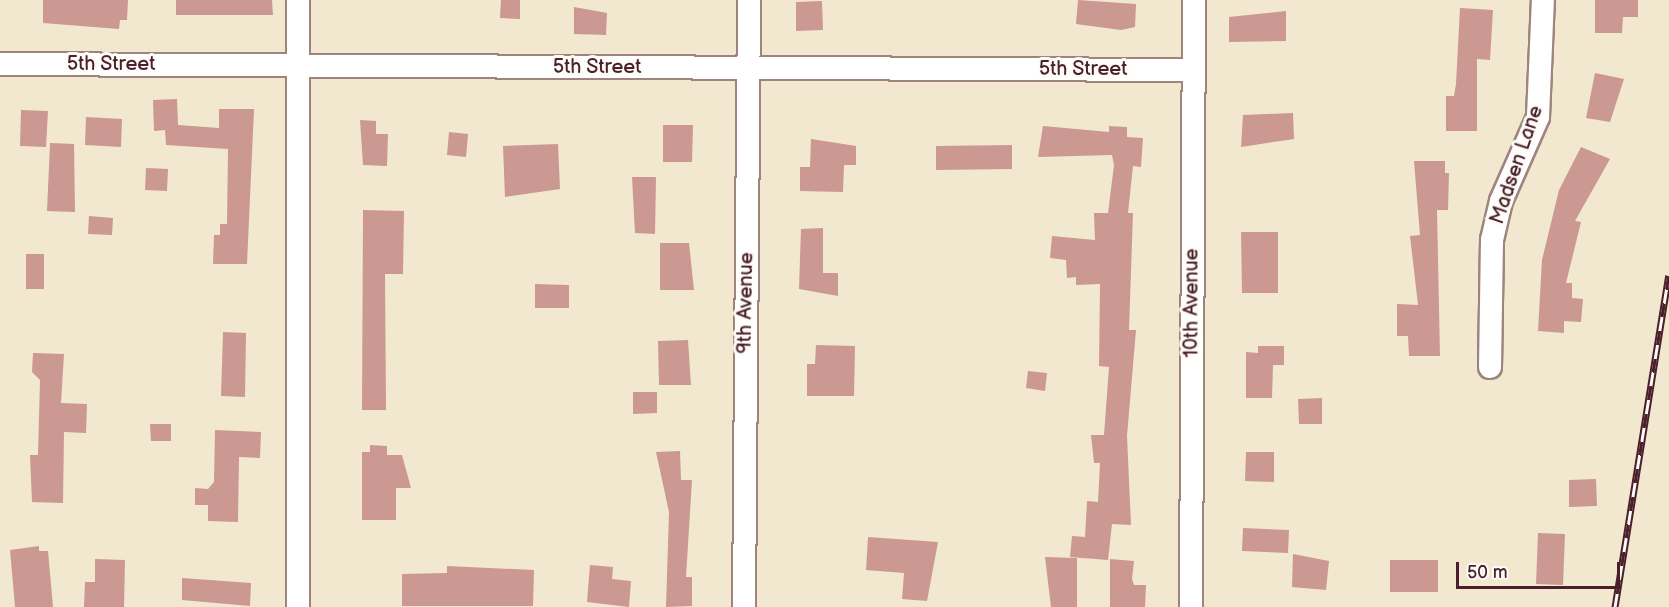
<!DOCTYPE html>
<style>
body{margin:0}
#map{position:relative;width:1669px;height:607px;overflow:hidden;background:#f1e8cf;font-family:"Balsamiq Sans",sans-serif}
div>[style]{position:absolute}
.building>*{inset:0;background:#cb9892}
.roads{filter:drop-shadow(2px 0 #9e847d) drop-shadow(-2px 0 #9e847d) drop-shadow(0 2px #9e847d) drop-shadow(0 -2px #9e847d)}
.minor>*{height:22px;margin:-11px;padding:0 11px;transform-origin:11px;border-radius:11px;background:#fff}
.rail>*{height:7px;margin-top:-3.5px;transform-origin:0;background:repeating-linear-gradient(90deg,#fdfcf7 0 14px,#4a1f2b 0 28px);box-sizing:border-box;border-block:2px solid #4a1f2b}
span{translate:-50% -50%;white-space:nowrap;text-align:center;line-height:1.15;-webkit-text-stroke:6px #fdfcf7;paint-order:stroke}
.street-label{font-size:20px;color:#4a1f2b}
.scale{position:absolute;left:1456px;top:562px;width:164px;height:27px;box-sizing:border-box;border:3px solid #4a1f2b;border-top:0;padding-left:8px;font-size:18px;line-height:21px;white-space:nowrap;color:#4a1f2b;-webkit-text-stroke:4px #fdfcf7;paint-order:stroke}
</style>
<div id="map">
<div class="building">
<div style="clip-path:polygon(43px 0,128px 0,127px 20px,120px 20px,119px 29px,43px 23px)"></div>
<div style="clip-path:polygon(176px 0,272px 0,273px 15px,176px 15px)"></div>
<div style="clip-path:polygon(501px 0,520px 0,520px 19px,500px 18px)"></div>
<div style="clip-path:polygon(1078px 0,1136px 4px,1135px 27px,1121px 30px,1076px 24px)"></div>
<div style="clip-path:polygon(1595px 0,1638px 0,1638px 17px,1623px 17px,1622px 33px,1595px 33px)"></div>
<div style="clip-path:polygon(822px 1px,823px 30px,796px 31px,796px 2px)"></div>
<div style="clip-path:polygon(574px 7px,607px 13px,606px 35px,574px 34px)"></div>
<div style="clip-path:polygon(1460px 8px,1493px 10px,1490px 60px,1477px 59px,1477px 131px,1446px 131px,1446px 96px,1454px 96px,1456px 84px)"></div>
<div style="clip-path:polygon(1286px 11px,1286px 41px,1229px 42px,1229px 17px)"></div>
<div style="clip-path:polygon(1595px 73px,1624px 79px,1610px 122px,1586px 118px)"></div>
<div style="clip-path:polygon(177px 99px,178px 125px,219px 128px,219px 109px,254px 109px,247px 264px,213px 264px,214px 235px,220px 235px,220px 224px,227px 224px,228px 149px,166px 145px,165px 130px,154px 131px,153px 100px)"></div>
<div style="clip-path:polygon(21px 110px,48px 111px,46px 147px,20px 146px)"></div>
<div style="clip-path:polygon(1293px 113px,1294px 139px,1241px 147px,1243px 115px)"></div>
<div style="clip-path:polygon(86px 117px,122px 119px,121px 147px,85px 145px)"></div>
<div style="clip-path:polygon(360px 120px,376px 121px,376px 134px,388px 134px,387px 166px,363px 165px)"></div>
<div style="clip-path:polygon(663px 125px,693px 125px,692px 162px,663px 162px)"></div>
<div style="clip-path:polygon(1043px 126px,1109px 132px,1109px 126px,1127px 127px,1127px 137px,1143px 138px,1141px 167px,1133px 166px,1128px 213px,1133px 213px,1129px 330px,1136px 330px,1127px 436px,1131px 525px,1112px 524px,1108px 560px,1070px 557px,1072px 536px,1085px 537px,1087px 501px,1098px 502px,1100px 463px,1094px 463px,1091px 435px,1104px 435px,1109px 367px,1099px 366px,1100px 284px,1076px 285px,1076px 277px,1067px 278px,1066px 260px,1050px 258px,1052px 236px,1095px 240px,1094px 213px,1108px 213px,1114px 165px,1112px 155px,1038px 157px)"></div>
<div style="clip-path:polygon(449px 132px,468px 134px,466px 157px,447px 155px)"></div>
<div style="clip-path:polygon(811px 139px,856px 146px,856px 165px,844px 165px,843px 192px,800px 191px,800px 167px,810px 167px)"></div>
<div style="clip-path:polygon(50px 143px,74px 144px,75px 212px,47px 211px)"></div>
<div style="clip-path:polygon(558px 144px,560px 189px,505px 197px,503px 146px)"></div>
<div style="clip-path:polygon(1012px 145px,1012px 169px,936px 170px,936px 146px)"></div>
<div style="clip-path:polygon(1581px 147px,1610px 159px,1575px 221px,1581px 222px,1566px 283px,1572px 283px,1572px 298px,1583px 299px,1581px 322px,1564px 321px,1564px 333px,1538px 331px,1542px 260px,1559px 190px)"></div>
<div style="clip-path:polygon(1414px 161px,1445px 161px,1445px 173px,1449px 173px,1448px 210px,1437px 210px,1440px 356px,1409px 356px,1408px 336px,1397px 336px,1397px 304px,1418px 305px,1410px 236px,1420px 235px)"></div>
<div style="clip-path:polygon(146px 168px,168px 169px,167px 191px,145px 190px)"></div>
<div style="clip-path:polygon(632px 177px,656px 177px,655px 234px,635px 233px)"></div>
<div style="clip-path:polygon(363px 210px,404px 211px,403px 274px,385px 274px,386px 410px,362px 410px)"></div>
<div style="clip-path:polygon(89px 216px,113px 218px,112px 235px,88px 234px)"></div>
<div style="clip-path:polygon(823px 228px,823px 273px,838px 273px,838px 296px,799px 289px,801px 229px)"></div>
<div style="clip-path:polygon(1241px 232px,1278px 232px,1278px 293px,1242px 293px)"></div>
<div style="clip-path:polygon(660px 243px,689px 243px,694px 290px,660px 290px)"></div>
<div style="clip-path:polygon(26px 254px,44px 254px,44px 289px,26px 289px)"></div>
<div style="clip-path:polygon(535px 284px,569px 285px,569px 308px,535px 308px)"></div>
<div style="clip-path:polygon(223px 332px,246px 333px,245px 397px,221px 396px)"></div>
<div style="clip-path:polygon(688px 340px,691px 385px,659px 385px,658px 341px)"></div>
<div style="clip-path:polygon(816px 345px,855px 346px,854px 396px,807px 396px,807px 364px,815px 364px)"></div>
<div style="clip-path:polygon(1258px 346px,1284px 346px,1284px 365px,1273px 365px,1272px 398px,1246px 398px,1246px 352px,1258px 353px)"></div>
<div style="clip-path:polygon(33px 353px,64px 354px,61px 403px,87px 404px,86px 433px,64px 432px,63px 503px,32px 502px,30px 455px,38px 455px,40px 380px,32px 372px)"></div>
<div style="clip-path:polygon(1028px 371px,1047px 373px,1045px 391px,1026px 388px)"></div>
<div style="clip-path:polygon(633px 392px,657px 392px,657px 413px,633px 414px)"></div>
<div style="clip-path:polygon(1322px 398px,1322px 424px,1299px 424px,1298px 399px)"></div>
<div style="clip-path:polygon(150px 424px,171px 424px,171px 441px,151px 441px)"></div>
<div style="clip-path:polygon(215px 430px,261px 432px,260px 458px,239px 457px,238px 522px,208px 521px,208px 505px,195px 505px,195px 488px,208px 489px,214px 482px)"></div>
<div style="clip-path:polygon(370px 445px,387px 446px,387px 455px,402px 455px,411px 488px,396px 488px,396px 520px,362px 520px,362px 452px,370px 452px)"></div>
<div style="clip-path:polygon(680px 451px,681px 480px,692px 480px,686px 577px,692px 577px,692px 606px,666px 607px,669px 512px,656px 452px)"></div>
<div style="clip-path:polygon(1246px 452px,1274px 452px,1274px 482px,1245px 481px)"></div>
<div style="clip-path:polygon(1596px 479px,1597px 506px,1569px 507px,1569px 480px)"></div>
<div style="clip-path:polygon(1243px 528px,1289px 530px,1288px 553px,1242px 551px)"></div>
<div style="clip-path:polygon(1538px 533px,1565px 534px,1563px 585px,1536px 584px)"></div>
<div style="clip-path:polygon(868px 537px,938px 542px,927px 601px,902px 599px,904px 573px,866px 570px)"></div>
<div style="clip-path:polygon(39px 546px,39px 551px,48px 551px,53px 607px,15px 607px,10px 550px)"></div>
<div style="clip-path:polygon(1293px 554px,1329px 561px,1326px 590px,1292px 587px)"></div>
<div style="clip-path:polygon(1045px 557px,1077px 558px,1077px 607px,1051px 607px)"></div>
<div style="clip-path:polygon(95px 559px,125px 560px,124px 607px,84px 607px,85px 582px,95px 582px)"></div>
<div style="clip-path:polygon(1110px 559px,1134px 561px,1132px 579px,1134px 585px,1146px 585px,1145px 607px,1110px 607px)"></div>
<div style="clip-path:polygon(1390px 560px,1438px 560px,1438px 592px,1390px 592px)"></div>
<div style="clip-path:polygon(590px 565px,613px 567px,612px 579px,631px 581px,629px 607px,587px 602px)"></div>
<div style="clip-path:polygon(447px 566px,534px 570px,533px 606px,402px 606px,402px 574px,447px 573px)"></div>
<div style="clip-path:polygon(182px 578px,251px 583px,250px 606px,182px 600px)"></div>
</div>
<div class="roads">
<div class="minor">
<div style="left:0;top:64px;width:1193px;rotate:0.29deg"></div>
<div style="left:1490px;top:367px;width:127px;rotate:-89.1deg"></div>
<div style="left:1492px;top:240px;width:40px;rotate:-77deg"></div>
<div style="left:1501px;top:201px;width:92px;rotate:-66.2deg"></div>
<div style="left:1538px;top:117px;width:117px;rotate:-87.6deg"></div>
<div style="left:298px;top:607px;width:607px;rotate:-90deg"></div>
<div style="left:744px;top:607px;width:607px;rotate:-89.53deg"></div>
<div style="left:1191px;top:607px;width:607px;rotate:-89.72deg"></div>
</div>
</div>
<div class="rail">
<div style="left:1615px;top:607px;width:336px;rotate:-80.8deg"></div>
</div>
<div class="street-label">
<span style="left:111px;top:64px">5th Street</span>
<span style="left:597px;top:67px">5th Street</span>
<span style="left:1083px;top:69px">5th Street</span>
<span style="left:1517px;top:165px;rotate:-71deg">Madsen Lane</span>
<span style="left:746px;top:303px;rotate:-89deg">9th Avenue</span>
<span style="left:1192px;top:303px;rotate:-90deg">10th Avenue</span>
</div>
<div class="scale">50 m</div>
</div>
